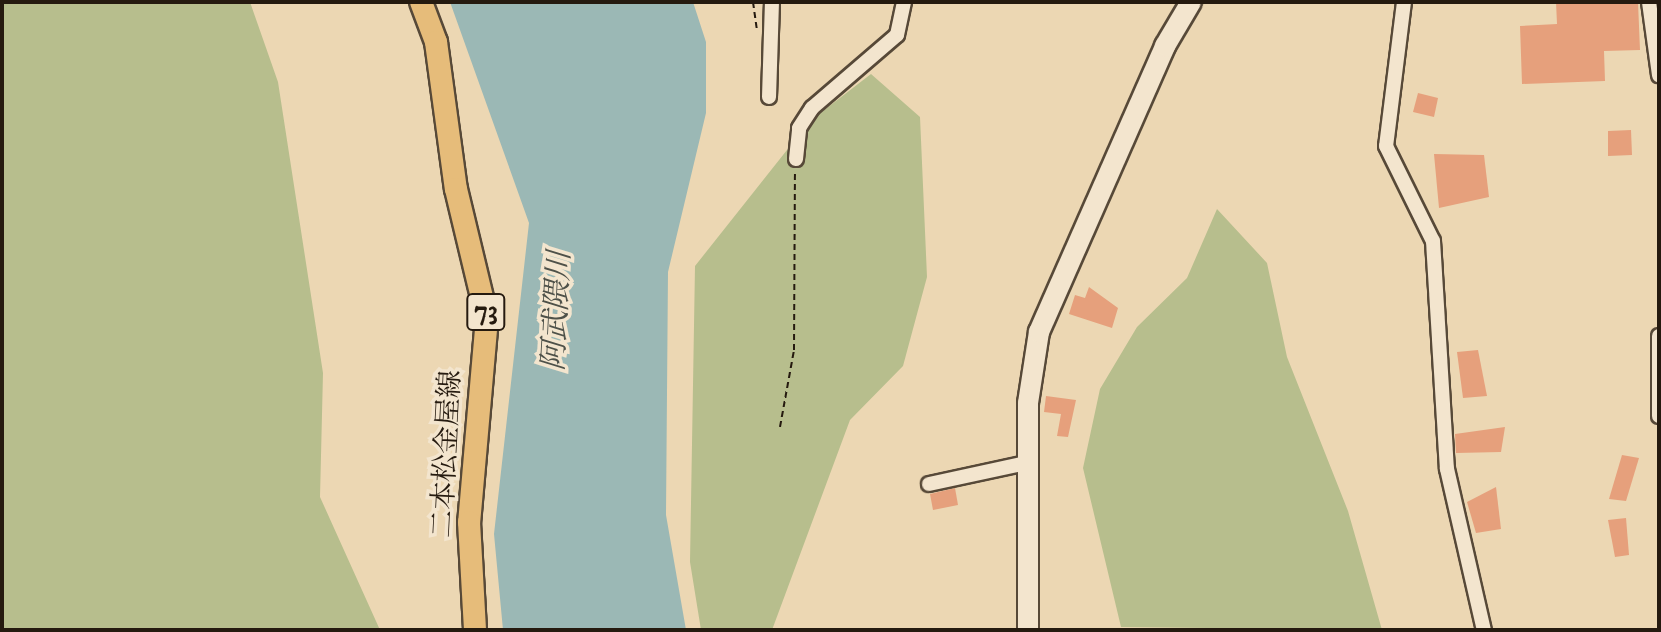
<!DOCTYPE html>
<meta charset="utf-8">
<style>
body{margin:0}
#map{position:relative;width:1661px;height:632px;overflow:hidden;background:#ecd7b3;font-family:"IM FELL DW Pica","Noto Serif JP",serif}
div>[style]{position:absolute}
.green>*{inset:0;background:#b7be8d}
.water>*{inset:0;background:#9bb8b5}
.building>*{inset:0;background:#e6a07c}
.path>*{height:2px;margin-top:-1px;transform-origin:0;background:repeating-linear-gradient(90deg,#251a0f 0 6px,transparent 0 10px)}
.roads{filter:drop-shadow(2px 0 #574938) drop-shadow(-2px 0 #574938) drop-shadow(0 2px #574938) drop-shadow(0 -2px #574938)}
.street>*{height:14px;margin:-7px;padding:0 7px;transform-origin:7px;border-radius:7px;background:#f3e5ce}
.secondary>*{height:20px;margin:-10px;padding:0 10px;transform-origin:10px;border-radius:10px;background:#f3e5ce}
.primary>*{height:22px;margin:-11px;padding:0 11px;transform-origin:11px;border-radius:11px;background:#e6bc7a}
span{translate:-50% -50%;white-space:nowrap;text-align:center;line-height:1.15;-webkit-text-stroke:7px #f3e5ce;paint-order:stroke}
.shield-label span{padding:2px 6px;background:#f3e5ce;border:2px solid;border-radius:6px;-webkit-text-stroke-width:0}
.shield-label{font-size:26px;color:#251a0f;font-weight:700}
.street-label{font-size:28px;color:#251a0f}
.water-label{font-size:30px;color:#4e5149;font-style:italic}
.frame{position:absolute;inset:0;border:4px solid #251a0f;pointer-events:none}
</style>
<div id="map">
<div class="green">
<div style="clip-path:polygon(2px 2px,250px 2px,278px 82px,323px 373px,320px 497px,380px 630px,2px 630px)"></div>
<div style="clip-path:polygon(871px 74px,920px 117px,927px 277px,903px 366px,850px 420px,772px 630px,701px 630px,690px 562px,695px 266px,810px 121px)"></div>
<div style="clip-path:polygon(1217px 209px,1267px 263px,1287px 357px,1348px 511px,1382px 630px,1121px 627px,1083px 468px,1100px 389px,1137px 327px,1187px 278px)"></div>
</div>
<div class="water">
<div style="clip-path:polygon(450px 2px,693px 2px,706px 42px,706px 113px,668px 272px,666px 515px,686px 630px,503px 630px,494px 534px,529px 223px)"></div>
</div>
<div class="building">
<div style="clip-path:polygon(1556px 2px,1638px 2px,1640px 50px,1604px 51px,1605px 81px,1522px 84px,1520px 26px,1557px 24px)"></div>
<div style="clip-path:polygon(1418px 93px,1438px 98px,1434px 117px,1413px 112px)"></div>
<div style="clip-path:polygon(1631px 130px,1632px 155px,1608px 156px,1608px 131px)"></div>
<div style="clip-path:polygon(1434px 154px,1484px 155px,1489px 197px,1439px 208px)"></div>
<div style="clip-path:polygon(1089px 287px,1118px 308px,1112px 328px,1069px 314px,1075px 295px,1085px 298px)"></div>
<div style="clip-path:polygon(1478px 350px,1487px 396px,1463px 398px,1457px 352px)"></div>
<div style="clip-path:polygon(1046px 396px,1076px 400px,1068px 437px,1057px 436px,1061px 414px,1044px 412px)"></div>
<div style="clip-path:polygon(1505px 427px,1501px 452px,1456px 453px,1455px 434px)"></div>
<div style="clip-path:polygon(1622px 455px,1639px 458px,1626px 501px,1609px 499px)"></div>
<div style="clip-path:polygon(1496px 487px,1501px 529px,1476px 533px,1467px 502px)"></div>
<div style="clip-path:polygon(955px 488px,958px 505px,933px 510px,930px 494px)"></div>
<div style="clip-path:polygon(1626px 518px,1629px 555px,1615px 557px,1608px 520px)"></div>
</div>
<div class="path">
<div style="left:753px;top:2px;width:27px;rotate:82deg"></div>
<div style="left:780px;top:427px;width:78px;rotate:-79.7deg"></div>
<div style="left:794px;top:350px;width:178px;rotate:-89.7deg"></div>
</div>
<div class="roads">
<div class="street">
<div style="left:1404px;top:2px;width:145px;rotate:97.1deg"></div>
<div style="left:1386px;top:146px;width:106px;rotate:63.7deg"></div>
<div style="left:1433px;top:241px;width:228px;rotate:86.5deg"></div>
<div style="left:1447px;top:469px;width:165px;rotate:77.1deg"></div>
<div style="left:1649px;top:2px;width:74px;rotate:82.2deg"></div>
<div style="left:769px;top:97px;width:95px;rotate:-88.2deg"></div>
<div style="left:796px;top:159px;width:31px;rotate:-84deg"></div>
<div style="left:799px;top:128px;width:24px;rotate:-57deg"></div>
<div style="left:812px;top:108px;width:112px;rotate:-40.7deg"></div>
<div style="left:897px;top:35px;width:34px;rotate:-78deg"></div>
<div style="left:1659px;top:336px;width:80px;rotate:90deg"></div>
<div style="left:929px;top:484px;width:99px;rotate:-12.2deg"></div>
</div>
<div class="secondary">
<div style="left:1028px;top:630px;width:227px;rotate:-90deg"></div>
<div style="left:1028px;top:403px;width:72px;rotate:-81.2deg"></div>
<div style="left:1039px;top:332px;width:313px;rotate:-66.2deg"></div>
<div style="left:1165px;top:46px;width:51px;rotate:-59.4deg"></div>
</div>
<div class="primary">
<div style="left:421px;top:2px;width:43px;rotate:69.4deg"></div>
<div style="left:436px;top:42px;width:148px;rotate:82.3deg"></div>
<div style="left:456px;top:189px;width:133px;rotate:76.5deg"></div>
<div style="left:487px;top:318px;width:205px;rotate:95deg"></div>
<div style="left:469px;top:522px;width:108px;rotate:86.8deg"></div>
</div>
</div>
<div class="shield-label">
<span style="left:486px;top:312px">73</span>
</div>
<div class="street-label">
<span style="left:447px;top:454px;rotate:-87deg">二本松金屋線</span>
</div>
<div class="water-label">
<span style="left:558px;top:311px;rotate:-87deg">阿武隈川</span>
</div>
<div class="frame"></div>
</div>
